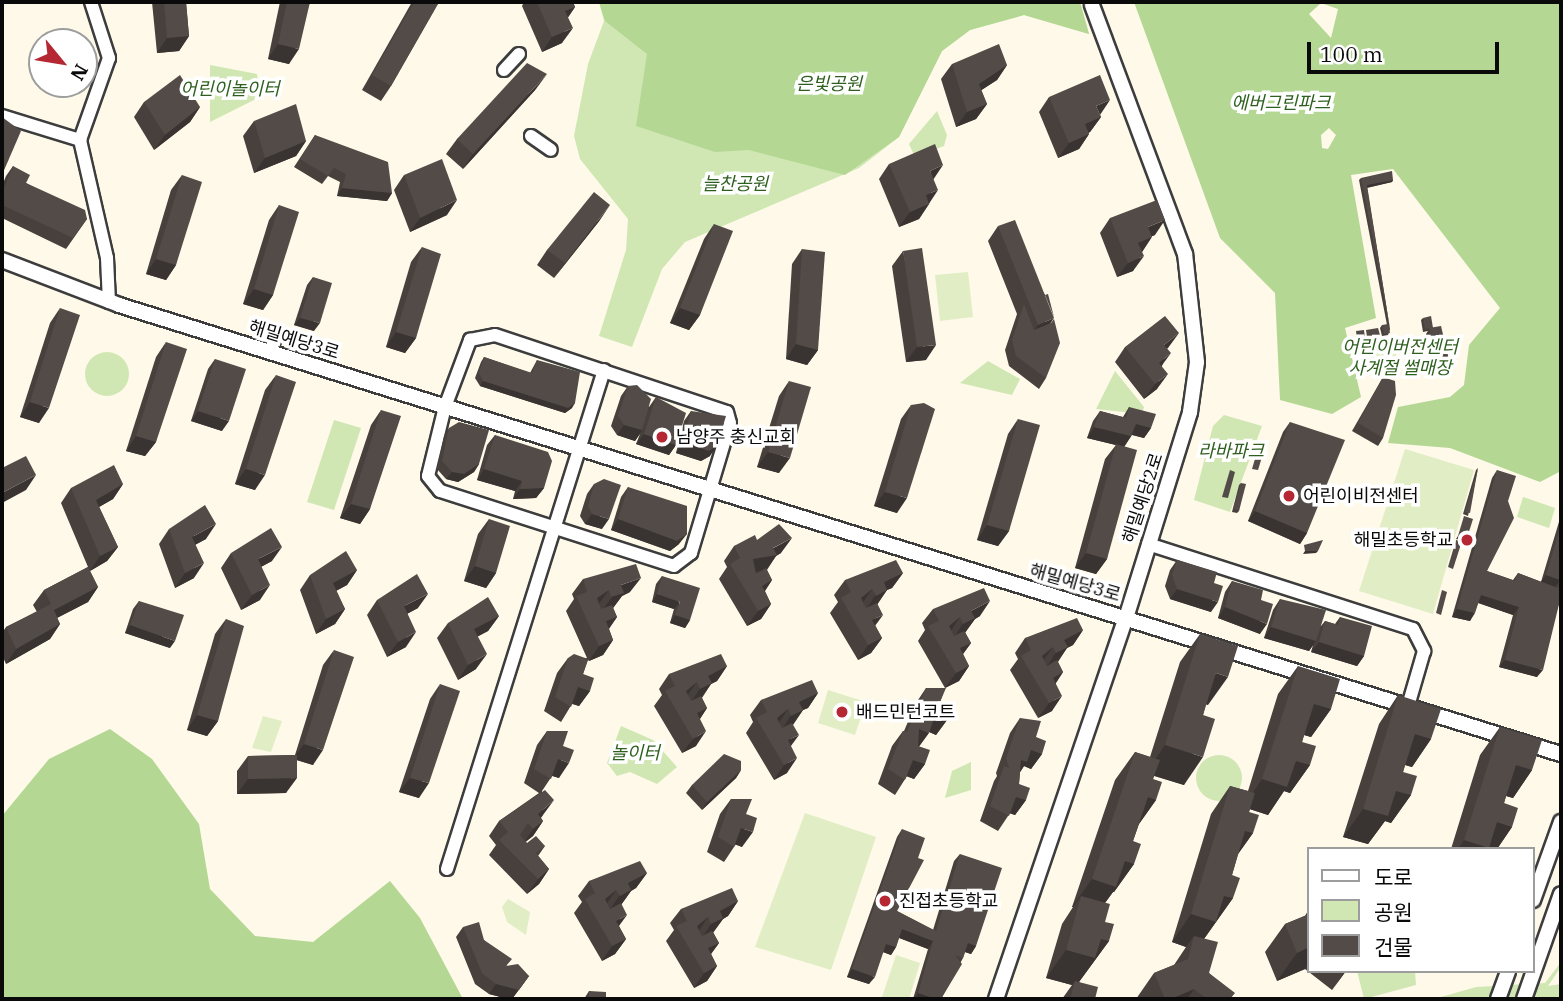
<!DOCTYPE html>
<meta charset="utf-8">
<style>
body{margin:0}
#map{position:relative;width:1563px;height:1001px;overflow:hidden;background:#fef9e8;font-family:"IBM Plex Serif","Noto Sans KR",serif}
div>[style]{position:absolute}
.green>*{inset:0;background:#d0e7b4}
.round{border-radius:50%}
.forest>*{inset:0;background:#b4d794}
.pitch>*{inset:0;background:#e1eec5}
.roads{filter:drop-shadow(2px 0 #3d3d3d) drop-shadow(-2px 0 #3d3d3d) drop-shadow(0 2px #3d3d3d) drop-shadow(0 -2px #3d3d3d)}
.minor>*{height:12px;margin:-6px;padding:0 6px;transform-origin:6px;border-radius:6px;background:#fff}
.tertiary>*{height:14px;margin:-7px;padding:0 7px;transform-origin:7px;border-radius:7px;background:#fff}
.wall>*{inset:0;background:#47403d}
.shaded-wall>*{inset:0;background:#393432}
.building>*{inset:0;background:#524b47}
.dots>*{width:19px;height:19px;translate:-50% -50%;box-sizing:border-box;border:4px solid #fff;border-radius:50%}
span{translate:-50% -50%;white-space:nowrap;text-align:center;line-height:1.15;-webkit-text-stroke:7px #fff;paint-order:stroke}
.park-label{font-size:18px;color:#2d5f1e;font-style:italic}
.street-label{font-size:18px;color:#0a0a0a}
.poi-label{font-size:18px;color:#0a0a0a}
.left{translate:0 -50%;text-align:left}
.right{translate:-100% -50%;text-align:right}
.frame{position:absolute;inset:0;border:4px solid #0a0a0a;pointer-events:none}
.legend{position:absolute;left:1307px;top:847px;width:228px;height:126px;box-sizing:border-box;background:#fff;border:2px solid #9d9d9d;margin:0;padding:9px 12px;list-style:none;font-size:21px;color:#0a0a0a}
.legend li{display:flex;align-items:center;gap:14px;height:35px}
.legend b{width:35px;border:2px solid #9d9d9d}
.north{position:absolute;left:28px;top:28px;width:70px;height:70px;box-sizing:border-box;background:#fff;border:2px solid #9d9d9d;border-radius:50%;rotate:120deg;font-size:19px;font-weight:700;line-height:28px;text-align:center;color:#0a0a0a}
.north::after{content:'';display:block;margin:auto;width:24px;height:32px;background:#b52733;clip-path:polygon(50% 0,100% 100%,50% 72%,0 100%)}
.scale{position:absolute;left:1307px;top:42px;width:192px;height:32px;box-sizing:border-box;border:4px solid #0a0a0a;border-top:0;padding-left:9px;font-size:21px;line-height:24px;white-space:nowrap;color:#0a0a0a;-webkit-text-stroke:5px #fff;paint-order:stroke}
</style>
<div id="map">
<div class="green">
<div style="clip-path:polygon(599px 2px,1080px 2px,1089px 34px,1024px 15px,970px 30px,942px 51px,899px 137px,859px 168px,685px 242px,662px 269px,632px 347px,599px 336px,626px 250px,628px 219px,580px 159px,574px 136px,588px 64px,604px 21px)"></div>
<div style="clip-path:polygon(210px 65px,257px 74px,260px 97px,210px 122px)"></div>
<div style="clip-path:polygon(937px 111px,947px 135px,944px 146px,915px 157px,909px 144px)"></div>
<div class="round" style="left:85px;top:352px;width:44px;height:44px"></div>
<div style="clip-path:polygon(988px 361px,1020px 379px,1012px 395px,960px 383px)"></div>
<div style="clip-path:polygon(1115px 371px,1144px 407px,1142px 414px,1096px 409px)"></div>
<div style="clip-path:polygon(1224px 415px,1262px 426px,1230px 512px,1194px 500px,1213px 426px)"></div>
<div style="clip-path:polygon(334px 420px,361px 428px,334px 510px,307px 502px)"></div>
<div style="clip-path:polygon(1523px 497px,1555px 508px,1549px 528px,1517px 517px)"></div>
<div style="clip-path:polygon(621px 726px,653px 740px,677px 767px,657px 784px,630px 772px,617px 776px,607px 763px)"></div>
<div class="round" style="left:1196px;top:755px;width:46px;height:46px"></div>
<div style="clip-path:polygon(971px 762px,971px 790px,945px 798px,952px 771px)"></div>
<div style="clip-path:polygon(1561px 962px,1561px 967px,1548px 986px,1561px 984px,1561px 999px,1434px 999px,1476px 987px,1545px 983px)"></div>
<div style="clip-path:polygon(1357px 971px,1415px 971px,1416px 985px,1364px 999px)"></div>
</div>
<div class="forest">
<div style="clip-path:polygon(599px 2px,1080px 2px,1089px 34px,1024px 15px,970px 30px,942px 51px,899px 137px,845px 175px,749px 150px,715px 152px,636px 126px,647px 54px,605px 21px)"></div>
<div style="clip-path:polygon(evenodd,1134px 2px,1561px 2px,1561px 471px,1540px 482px,1450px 448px,1388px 443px,1398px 407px,1450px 397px,1464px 385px,1469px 345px,1500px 308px,1393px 169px,1351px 175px,1376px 318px,1345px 328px,1361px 397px,1332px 414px,1280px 400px,1275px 293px,1220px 238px,1134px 2px,1321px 3px,1338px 9px,1331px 38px,1309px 14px,1321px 3px,1134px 2px,1329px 128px,1336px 135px,1328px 149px,1322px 148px,1321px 135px,1329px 128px)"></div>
<div style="clip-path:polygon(110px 729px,152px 759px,199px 824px,210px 889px,255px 936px,313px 942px,390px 881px,420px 918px,463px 999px,2px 999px,2px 816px,49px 759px)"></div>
</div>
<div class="pitch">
<div style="clip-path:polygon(968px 272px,973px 317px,940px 321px,935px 275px)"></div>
<div class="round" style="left:1368px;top:340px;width:28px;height:28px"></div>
<div style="clip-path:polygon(1405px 449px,1474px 470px,1433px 614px,1359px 591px)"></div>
<div style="clip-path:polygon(828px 690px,866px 702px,855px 735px,818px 723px)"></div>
<div style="clip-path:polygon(263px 716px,282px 721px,271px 752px,252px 748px)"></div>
<div style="clip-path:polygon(805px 813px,876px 837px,831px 970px,755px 947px)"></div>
<div style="clip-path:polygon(508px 899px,530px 912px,526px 935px,507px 922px,502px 907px)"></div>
<div style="clip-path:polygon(896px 955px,920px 963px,909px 999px,882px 997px)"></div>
</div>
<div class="roads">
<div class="minor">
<div style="left:91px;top:2px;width:59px;rotate:72.2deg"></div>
<div style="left:109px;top:58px;width:87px;rotate:109.5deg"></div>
<div style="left:80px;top:140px;width:121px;rotate:77.1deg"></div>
<div style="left:107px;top:258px;width:44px;rotate:87.4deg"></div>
<div style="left:504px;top:70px;width:22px;rotate:-47deg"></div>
<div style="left:2px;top:116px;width:82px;rotate:17.1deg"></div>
<div style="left:531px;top:136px;width:24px;rotate:35deg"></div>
<div style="left:495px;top:335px;width:244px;rotate:18.4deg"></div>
<div style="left:727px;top:412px;width:11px;rotate:75deg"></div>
<div style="left:730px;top:423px;width:136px;rotate:106.7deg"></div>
<div style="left:691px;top:553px;width:21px;rotate:143deg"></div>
<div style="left:674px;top:566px;width:246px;rotate:-162.2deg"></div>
<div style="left:440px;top:491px;width:19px;rotate:-129deg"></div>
<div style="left:428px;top:476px;width:71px;rotate:-76.2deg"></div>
<div style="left:445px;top:407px;width:72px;rotate:-69.5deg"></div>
<div style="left:470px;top:340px;width:25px;rotate:-11deg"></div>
<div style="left:270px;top:353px;width:23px;rotate:-72deg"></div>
<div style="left:1148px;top:544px;width:278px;rotate:17.8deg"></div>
<div style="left:1413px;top:629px;width:25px;rotate:63deg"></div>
<div style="left:1424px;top:651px;width:57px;rotate:106.2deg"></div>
<div style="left:447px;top:869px;width:523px;rotate:-72.53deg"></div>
</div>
<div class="tertiary">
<div style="left:2px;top:260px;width:125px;rotate:21deg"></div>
<div style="left:119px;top:305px;width:1510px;rotate:17.3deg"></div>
<div style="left:1533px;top:900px;width:83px;rotate:-70.3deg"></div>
<div style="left:996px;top:999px;width:403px;rotate:-71.2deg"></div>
<div style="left:1126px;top:618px;width:216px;rotate:-72.7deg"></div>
<div style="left:1190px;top:412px;width:50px;rotate:-82deg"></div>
<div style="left:1197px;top:362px;width:109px;rotate:-96.3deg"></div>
<div style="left:1185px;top:254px;width:266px;rotate:-110.5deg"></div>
<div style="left:1498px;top:999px;width:30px;rotate:-70deg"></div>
<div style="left:1524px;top:999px;width:111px;rotate:-70.6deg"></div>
</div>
</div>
<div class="wall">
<div style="clip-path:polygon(152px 2px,186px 2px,189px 36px,179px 51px,157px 53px)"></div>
<div style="clip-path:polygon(280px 2px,310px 2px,289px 64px,268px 59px)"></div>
<div style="clip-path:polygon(412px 2px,439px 2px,391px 86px,381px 101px,362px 90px)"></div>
<div style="clip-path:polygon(524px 2px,573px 2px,575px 7px,568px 17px,562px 43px,542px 52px,522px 6px)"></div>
<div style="clip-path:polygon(952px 64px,1007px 65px,997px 80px,981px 90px,987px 104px,976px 119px,956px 127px,941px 79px)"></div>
<div style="clip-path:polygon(536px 89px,463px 169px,446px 154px,457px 139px)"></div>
<div style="clip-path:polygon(1049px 97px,1100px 115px,1101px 117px,1090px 132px,1088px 133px,1089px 134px,1079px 149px,1058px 158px,1039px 112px)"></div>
<div style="clip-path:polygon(144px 102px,200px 107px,190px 122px,154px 150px,134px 117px)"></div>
<div style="clip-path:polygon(254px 121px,306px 141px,296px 156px,254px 173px,243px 136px)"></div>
<div style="clip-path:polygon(315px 135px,392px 193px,387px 201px,337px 196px,340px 182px,328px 176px,322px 184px,294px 167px)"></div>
<div style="clip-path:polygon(889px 164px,933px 179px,929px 204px,919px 219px,899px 227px,879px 179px)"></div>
<div style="clip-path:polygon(13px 166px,26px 183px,87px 219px,66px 249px,2px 218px,2px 186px,6px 176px)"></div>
<div style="clip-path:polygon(182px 175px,176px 265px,166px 280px,146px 274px,171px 190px)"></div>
<div style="clip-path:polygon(404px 175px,447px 215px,410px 232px,394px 190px)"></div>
<div style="clip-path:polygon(1361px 178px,1393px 180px,1392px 182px,1367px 188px,1390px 329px,1388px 335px,1382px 336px,1380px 328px,1382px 325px,1387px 325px,1359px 180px)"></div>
<div style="clip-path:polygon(279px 205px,273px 295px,263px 310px,243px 304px,269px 220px)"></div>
<div style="clip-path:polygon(1110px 218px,1155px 235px,1152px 236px,1142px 252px,1133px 271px,1117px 277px,1100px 233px)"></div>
<div style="clip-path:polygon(600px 220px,554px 278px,537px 265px,547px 250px)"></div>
<div style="clip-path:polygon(714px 224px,700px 315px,689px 330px,670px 323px,704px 239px)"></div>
<div style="clip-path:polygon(998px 226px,1045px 295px,1046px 378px,1039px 389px,1009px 366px,1005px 350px,1017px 314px,988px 241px)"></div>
<div style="clip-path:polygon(422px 247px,416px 338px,405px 353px,386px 347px,411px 262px)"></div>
<div style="clip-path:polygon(802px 249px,818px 350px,807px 365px,786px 359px,792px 264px)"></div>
<div style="clip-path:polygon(903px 251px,926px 360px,906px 362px,892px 266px)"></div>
<div style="clip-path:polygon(313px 277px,314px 331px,294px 325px,307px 285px)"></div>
<div style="clip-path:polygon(60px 308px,39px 423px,20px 417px,50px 323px)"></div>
<div style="clip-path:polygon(1423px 318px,1433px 328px,1451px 368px,1447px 373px,1435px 376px,1426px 334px,1428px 331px,1423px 332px,1421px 320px)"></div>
<div style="clip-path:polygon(166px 342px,156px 442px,145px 456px,126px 451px,156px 357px)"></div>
<div style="clip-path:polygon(1359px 343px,1367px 368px,1361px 369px,1357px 345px)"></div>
<div style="clip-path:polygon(1125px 347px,1167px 349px,1162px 366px,1157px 389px,1144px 399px,1115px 362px)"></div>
<div style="clip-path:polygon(484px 357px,530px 373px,537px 360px,572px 408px,565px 413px,480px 386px,475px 378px,481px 362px)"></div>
<div style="clip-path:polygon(215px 359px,222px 431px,191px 421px,208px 369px)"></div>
<div style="clip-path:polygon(276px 375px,255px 490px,235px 484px,265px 390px)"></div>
<div style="clip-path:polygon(1383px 377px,1383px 438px,1378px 446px,1352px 431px)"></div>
<div style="clip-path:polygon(789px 381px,779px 473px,757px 467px,779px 396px)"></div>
<div style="clip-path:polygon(628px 386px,649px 407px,656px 397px,676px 445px,669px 455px,636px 444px,640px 434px,635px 441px,617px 435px,611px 426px,621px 396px)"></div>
<div style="clip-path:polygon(911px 405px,897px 513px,874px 506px,901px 419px)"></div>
<div style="clip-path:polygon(1129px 407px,1151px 428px,1144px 438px,1132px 435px,1124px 447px,1107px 559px,1096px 574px,1075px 568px,1105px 459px,1116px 445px,1087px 438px,1093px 421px,1100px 411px,1123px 417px)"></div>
<div style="clip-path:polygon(381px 410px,370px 509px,360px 524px,340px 518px,371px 425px)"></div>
<div style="clip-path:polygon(691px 411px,710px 456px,701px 461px,676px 453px,684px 421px)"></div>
<div style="clip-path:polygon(1018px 419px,1009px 531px,998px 546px,977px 540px,1008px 434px)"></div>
<div style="clip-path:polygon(1290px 422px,1307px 533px,1300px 544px,1248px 521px,1283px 432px)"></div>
<div style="clip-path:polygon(449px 428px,479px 464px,474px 472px,458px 482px,446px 479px,437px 469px,444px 436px)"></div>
<div style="clip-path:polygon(495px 435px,544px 488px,536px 498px,513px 499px,515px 491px,477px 480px,487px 445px)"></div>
<div style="clip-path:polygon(1478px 468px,1468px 516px,1463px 514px,1476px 470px)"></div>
<div style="clip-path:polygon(1497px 470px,1487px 571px,1513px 580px,1518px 573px,1541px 582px,1561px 515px,1561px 600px,1560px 600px,1537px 677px,1499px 667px,1513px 615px,1478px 603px,1470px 621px,1452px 617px,1492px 478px)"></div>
<div style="clip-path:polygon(1241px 483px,1239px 511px,1237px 513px,1232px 512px,1239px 485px)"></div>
<div style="clip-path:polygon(123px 484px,113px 499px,99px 507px,118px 547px,107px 561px,90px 571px,98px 587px,88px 602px,57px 618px,60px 624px,50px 639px,6px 664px,2px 655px,2px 633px,6px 627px,37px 612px,33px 605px,44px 590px,88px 567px,61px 503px,71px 488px)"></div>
<div style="clip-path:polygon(594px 484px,602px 529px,585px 524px,580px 516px,587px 494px)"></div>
<div style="clip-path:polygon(628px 487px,679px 544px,670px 551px,611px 530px,621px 497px)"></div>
<div style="clip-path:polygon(489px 519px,496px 573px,486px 588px,464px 581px,478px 534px)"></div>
<div style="clip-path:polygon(169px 529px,206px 539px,195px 545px,194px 578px,175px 588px,159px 544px)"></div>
<div style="clip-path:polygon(757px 540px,781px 553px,776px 556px,767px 570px,772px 580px,765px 591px,771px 604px,761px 619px,747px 626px,719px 579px,727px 567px,724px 561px,734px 546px)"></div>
<div style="clip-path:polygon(231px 553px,272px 561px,261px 567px,260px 600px,241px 610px,221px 568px)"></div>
<div style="clip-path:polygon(1177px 560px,1214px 583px,1211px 612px,1170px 599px,1165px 586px,1170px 570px)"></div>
<div style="clip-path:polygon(357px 570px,347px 585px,336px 591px,345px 609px,335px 624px,316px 634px,300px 590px,310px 575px)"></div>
<div style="clip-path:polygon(903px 573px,892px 588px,887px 590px,877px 604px,875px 625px,882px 638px,871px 653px,858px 660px,830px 613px,838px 602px,834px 595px,845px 580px)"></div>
<div style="clip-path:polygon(662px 576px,690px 620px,685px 628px,670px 623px,674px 609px,652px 602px,656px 584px)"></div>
<div style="clip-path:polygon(583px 579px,630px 592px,622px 596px,613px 608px,617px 617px,609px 629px,613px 640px,603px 655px,589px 661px,588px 660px,583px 674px,590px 691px,579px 706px,572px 704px,561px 722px,544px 711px,557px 673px,568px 658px,587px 658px,566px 611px,574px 599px,572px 594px)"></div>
<div style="clip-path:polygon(1232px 581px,1261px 600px,1260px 634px,1218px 618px,1225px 592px)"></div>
<div style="clip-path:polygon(1280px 599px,1321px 626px,1325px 621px,1335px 624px,1340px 617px,1364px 656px,1357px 666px,1311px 652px,1313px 645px,1309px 651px,1264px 638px,1273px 610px)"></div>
<div style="clip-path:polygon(377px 600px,418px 608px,407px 614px,406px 647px,387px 657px,367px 615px)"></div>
<div style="clip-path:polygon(139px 601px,170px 648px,125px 633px,133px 609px)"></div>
<div style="clip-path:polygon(933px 609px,980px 616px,975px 619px,965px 632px,971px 643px,963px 654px,969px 666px,959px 681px,945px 688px,940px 702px,947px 720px,936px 735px,929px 732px,919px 746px,925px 764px,914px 779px,907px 776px,895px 795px,878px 784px,892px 746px,903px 731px,904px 731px,916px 703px,926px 688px,945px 688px,918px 641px,925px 630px,922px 623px)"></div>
<div style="clip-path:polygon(499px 616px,488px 631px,478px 636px,476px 669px,458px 680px,437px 638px,448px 623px)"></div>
<div style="clip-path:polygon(226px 619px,218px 721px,207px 736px,187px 730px,215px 634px)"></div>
<div style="clip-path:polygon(1083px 630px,1073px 645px,1067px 648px,1058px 662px,1063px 672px,1056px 683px,1052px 711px,1038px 718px,1010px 670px,1018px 659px,1015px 653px,1025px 638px)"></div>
<div style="clip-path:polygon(1200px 634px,1208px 705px,1206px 704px,1184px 785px,1154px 776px,1153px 779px,1156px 800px,1139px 824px,1133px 841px,1134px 864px,1114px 892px,1113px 892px,1105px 903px,1105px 922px,1109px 941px,1079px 982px,1095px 999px,1062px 999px,1072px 985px,1046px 978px,1062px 924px,1073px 907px,1072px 907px,1115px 780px,1135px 752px,1150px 757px,1180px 662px)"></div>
<div style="clip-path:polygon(334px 650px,313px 765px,297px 760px,286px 793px,237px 794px,237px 771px,248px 756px,295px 755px,323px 665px)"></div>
<div style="clip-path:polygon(727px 666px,717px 681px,711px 684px,702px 698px,707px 708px,700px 719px,696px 746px,682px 753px,654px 706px,662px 695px,659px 689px,669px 674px)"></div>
<div style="clip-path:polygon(1298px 666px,1331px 709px,1311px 737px,1304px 735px,1302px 742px,1310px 765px,1290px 793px,1284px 791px,1268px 815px,1250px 809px,1249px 812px,1253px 833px,1238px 854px,1232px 875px,1233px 898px,1204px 939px,1209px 973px,1231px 999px,1136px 999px,1154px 973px,1174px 965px,1186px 947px,1172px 942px,1211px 814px,1230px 786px,1248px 791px,1278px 694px)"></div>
<div style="clip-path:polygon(440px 684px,419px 798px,399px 792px,430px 699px)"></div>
<div style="clip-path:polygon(818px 693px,808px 708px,803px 710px,793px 724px,787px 773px,774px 780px,746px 733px,753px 722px,750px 715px,761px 700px)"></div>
<div style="clip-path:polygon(1398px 695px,1431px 739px,1412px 767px,1405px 765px,1403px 772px,1411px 795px,1391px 823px,1385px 821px,1368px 844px,1343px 837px,1379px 724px)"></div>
<div style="clip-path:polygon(1020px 718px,1036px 737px,1042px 754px,1031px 769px,1024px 766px,1020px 772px,1019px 784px,1026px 800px,1015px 815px,1010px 813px,998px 831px,980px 821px,994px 781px,997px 776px,996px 773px,1010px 733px)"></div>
<div style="clip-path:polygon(1500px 727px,1532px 770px,1513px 798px,1506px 796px,1504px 803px,1512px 827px,1497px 849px,1451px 849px,1480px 755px)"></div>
<div style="clip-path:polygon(547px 731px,563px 746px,559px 778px,552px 776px,542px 791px,543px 815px,541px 818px,543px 821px,533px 836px,525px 842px,527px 843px,545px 846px,538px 856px,549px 869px,539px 884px,527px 894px,489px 855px,496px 845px,489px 836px,499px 821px,539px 793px,524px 783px,537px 745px)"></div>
<div style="clip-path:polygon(741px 770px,736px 778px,702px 810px,686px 793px,692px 785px)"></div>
<div style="clip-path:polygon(731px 799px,746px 814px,742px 847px,736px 844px,724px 862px,707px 852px,720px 814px)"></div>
<div style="clip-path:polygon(902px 829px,897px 911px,933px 930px,954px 861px,960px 854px,976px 946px,971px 954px,965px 952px,963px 958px,941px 999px,913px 999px,928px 949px,899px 938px,896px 947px,891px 955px,883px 952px,869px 984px,847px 977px,897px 837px)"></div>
<div style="clip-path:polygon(647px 873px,636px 888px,631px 891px,621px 905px,619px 926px,626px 939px,615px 954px,602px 961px,574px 913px,582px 902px,578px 896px,589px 881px)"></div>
<div style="clip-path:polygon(738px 901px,728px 916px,723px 919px,713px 932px,719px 943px,711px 954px,717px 966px,707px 981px,694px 988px,666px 941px,674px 930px,670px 923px,681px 909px)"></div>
<div style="clip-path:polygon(1309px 909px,1309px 971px,1346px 971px,1332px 990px,1305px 969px,1277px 981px,1265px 952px,1285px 924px,1305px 916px)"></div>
<div style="clip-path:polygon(463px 927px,484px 940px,507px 966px,529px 976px,512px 999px,508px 999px,489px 994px,475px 984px,456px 937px)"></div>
<div style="clip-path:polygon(589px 991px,606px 999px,584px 999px)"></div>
</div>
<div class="shaded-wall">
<div style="clip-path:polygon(575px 7px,565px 22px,565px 11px)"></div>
<div style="clip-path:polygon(573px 28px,562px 43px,542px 52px,552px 37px)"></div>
<div style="clip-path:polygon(189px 36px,179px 51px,157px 53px,167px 38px)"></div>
<div style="clip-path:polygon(278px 44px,299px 49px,289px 64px,268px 59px)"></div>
<div style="clip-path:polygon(1007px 65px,997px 80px,968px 99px,979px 84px)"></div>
<div style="clip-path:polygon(547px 74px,536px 89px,463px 169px,473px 154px)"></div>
<div style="clip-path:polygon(1110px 100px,1100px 115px,1096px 106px)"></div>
<div style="clip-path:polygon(987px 104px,976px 119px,956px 127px,967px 112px)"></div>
<div style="clip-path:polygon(200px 107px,190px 122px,154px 150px,165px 135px)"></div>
<div style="clip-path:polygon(1101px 117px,1090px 132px,1074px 139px,1085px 124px)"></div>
<div style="clip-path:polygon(1089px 134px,1079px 149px,1058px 158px,1069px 143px)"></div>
<div style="clip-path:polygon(306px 141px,296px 156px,254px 173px,265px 158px)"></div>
<div style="clip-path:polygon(943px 165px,933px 180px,930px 171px)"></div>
<div style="clip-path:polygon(1393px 180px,1392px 182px,1365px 188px,1367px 185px)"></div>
<div style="clip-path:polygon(342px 188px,392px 193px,387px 201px,337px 196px)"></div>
<div style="clip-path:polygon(938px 190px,919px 219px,899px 227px,910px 212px,926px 195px)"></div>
<div style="clip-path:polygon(457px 200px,447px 215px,410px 232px,420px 218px)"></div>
<div style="clip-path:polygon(610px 205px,600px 220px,554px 278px,565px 263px)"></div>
<div style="clip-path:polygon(1165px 220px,1155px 235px,1138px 242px,1148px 227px)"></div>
<div style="clip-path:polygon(1152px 237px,1142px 252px,1138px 243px)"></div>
<div style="clip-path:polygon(1144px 256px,1133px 271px,1117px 277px,1128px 263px)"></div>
<div style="clip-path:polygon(156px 259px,176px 265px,166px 280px,146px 274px)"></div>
<div style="clip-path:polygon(254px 289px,273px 295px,263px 310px,243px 304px)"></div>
<div style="clip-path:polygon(680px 308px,700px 315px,689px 330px,670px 323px)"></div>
<div style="clip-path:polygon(300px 318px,320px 323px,314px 331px,294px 325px)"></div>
<div style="clip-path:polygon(1054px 318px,1044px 333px,1027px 340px,1038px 325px)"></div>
<div style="clip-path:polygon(396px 332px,416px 338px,405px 353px,386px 347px)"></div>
<div style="clip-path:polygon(1179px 333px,1168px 348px,1154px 360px,1164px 345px)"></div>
<div style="clip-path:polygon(1380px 335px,1378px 338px,1365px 340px,1367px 337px)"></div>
<div style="clip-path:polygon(796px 344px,818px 350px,807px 365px,786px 359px)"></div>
<div style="clip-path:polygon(936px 345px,926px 360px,906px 362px,917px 347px)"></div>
<div style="clip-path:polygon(1171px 353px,1160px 368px,1159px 363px)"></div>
<div style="clip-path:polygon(1451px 368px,1447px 373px,1435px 376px,1439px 371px)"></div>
<div style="clip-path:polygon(1168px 374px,1157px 389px,1144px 399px,1155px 384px)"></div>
<div style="clip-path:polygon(483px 381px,575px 403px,572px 408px,565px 413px,480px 386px)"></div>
<div style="clip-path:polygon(30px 402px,49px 408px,39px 423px,20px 417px)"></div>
<div style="clip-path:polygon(198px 411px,229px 421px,222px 431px,191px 421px)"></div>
<div style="clip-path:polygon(1136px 424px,1151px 428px,1144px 438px,1129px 434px)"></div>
<div style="clip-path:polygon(624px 425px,642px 430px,635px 441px,617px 435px)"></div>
<div style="clip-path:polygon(1094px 427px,1131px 436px,1124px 447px,1087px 438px)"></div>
<div style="clip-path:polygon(644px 434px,676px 445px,669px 455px,636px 444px)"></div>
<div style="clip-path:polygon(136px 436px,156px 442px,145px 456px,126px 451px)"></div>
<div style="clip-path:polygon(683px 442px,717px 446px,710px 456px,701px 461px,676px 453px)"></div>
<div style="clip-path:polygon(768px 452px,790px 458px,779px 473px,757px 467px)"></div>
<div style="clip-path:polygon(479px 464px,474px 472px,458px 482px,446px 479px,452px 472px)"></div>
<div style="clip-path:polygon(246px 469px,265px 475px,255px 490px,235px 484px)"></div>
<div style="clip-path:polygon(484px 469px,522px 481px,515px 491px,477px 480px)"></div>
<div style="clip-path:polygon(36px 475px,26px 490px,2px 503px,2px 493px)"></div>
<div style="clip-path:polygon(123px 484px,113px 499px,85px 515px,96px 500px)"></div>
<div style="clip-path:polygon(544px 488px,536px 498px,513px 499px,520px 489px)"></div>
<div style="clip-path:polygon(885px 492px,907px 498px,897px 513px,874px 506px)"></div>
<div style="clip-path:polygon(351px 504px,370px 509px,360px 524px,340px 518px)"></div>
<div style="clip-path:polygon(1255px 511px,1307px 533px,1300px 544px,1248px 521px)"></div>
<div style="clip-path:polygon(592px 514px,609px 519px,602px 529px,585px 524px)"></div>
<div style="clip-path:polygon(618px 519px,687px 534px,679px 544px,670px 551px,611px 530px)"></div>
<div style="clip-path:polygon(216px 524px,206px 539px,181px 552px,192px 537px)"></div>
<div style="clip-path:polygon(987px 525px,1009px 531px,998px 546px,977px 540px)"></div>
<div style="clip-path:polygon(1458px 536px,1467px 538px,1465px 541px,1456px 539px)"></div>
<div style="clip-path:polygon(792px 538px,781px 553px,776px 556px,766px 570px,742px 574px,753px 559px)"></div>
<div style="clip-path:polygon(118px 547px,107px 561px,90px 571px,100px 556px)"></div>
<div style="clip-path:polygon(282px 547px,272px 561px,247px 574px,258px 559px)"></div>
<div style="clip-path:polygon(1305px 551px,1318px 551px,1316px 553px,1303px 554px)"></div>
<div style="clip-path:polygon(1086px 553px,1107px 559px,1096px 574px,1075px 568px)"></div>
<div style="clip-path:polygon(204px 563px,194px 578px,175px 588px,185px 573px)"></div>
<div style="clip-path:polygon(475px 566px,496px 573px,486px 588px,464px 581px)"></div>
<div style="clip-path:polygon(357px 570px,347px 585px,322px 598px,333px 583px)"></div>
<div style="clip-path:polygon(903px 573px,892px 588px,887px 590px,877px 605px,865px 611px,884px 582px)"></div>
<div style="clip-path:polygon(1546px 575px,1560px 580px,1555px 587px,1540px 583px)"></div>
<div style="clip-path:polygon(641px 578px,630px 592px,622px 596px,613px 608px,601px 612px,621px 585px)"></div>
<div style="clip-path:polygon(772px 580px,762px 595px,762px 586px)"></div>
<div style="clip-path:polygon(270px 585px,260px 600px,241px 610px,252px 595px)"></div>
<div style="clip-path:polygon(98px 587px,88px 602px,43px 625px,54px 610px)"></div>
<div style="clip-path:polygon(872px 589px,862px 604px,861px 598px)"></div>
<div style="clip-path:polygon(1177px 589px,1218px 602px,1211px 612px,1170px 599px)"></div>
<div style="clip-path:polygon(609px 590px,598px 605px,597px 598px)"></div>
<div style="clip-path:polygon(428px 594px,418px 608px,393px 621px,404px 606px)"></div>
<div style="clip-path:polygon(657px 594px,680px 602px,674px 609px,652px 602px)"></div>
<div style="clip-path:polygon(1481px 595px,1519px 607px,1513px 615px,1476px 602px)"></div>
<div style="clip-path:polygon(990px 601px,980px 616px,975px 619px,965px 633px,953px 639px,971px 611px)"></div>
<div style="clip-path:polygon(771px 604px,761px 619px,747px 626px,758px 611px)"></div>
<div style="clip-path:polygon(1225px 607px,1267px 624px,1260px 634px,1218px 618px)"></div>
<div style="clip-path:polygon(345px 609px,335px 624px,316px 634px,326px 619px)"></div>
<div style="clip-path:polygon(1457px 609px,1475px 613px,1470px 621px,1452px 617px)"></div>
<div style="clip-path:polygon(675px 615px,690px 620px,685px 628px,670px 623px)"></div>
<div style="clip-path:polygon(883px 615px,872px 630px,872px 620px)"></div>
<div style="clip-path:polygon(499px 616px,488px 631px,464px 644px,474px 629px)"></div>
<div style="clip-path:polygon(617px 617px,606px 632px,606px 621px)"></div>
<div style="clip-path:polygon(960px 617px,950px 632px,949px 626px)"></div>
<div style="clip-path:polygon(60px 624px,50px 639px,6px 664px,16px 649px)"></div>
<div style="clip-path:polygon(130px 625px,175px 641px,170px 648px,125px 633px)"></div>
<div style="clip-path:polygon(1271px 627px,1316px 641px,1309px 651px,1264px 638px)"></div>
<div style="clip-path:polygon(1083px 630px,1073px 645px,1067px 648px,1057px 662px,1046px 668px,1064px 640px)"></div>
<div style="clip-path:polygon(416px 632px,406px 647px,387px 657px,398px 642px)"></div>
<div style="clip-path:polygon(882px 638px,871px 653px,858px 660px,868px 645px)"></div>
<div style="clip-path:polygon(613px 640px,603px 655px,589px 661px,599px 646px)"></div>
<div style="clip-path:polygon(1319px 642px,1364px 656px,1357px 666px,1311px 652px)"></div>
<div style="clip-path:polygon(971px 643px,960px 658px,960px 648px)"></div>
<div style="clip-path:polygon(1053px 647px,1042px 662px,1042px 656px)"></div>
<div style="clip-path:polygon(487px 654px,476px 669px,458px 680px,468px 665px)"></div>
<div style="clip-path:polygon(1505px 660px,1543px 670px,1537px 677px,1499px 667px)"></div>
<div style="clip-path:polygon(727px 666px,717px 681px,711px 684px,701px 698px,690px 704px,708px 676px)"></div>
<div style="clip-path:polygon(969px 666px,959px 681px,945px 688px,956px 673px)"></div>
<div style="clip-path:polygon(1063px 672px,1053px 687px,1053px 678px)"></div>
<div style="clip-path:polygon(1216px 673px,1228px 677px,1208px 705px,1196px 701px)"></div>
<div style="clip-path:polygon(697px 682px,686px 697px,686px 691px)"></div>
<div style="clip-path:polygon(578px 687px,590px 691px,579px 706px,568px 702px)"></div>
<div style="clip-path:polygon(818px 693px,808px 708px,803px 710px,793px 725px,781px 731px,799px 702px)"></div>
<div style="clip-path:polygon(1062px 696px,1052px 711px,1038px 718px,1049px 703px)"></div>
<div style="clip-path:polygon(1314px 704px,1331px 709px,1311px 737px,1294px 732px)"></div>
<div style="clip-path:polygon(707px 708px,697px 723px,697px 713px)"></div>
<div style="clip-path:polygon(788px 709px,778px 724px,777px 718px)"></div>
<div style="clip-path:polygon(197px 715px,218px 721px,207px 736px,187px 730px)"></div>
<div style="clip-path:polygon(935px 715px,947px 720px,936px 735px,925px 730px)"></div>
<div style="clip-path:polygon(919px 729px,929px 733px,918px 748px)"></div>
<div style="clip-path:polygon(706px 731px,696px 746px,682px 753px,693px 739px)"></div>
<div style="clip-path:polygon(1415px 734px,1431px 739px,1412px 767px,1395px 762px)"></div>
<div style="clip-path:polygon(799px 735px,788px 750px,788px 740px)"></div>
<div style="clip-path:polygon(304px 744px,323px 750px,313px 765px,293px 759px)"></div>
<div style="clip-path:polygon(1165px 745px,1203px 757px,1184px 785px,1146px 773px)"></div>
<div style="clip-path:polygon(1031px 750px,1042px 754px,1031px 769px,1024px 766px,1017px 777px,1021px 760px)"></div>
<div style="clip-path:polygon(797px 758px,787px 773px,774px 780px,784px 765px)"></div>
<div style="clip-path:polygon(558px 759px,569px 763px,559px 778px,547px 774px)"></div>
<div style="clip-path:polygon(913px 760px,925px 764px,914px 779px,903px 775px)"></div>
<div style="clip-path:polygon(1296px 761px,1310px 765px,1290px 793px,1284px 791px,1268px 815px,1243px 807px,1262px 779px)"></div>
<div style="clip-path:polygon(1516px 765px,1532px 770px,1513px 798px,1496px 793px)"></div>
<div style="clip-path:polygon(741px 770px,736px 778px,702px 810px,707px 802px)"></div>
<div style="clip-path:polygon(297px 778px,286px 793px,237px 794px,248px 779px)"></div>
<div style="clip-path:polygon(410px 778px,429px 783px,419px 798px,399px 792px)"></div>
<div style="clip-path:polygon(1396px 791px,1411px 795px,1391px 823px,1385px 821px,1368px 844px,1343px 837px,1363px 809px)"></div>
<div style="clip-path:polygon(1016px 797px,1026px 800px,1015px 815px,1005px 812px)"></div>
<div style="clip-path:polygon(1148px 797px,1156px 800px,1136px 828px)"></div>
<div style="clip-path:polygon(554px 800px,543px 815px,531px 826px,538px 814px)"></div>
<div style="clip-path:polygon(543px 821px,533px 836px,523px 844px,533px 829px)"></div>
<div style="clip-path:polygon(1497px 822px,1512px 827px,1497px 849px,1458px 849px,1464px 840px)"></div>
<div style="clip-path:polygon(741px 828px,753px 832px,742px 847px,731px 843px)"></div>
<div style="clip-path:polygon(1245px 831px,1253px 833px,1233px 861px)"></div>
<div style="clip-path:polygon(1125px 861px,1134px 864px,1114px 892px,1113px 892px,1096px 915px,1081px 896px,1073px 907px,1072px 907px,1092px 879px)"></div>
<div style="clip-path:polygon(549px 869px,539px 884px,527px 894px,538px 879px)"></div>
<div style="clip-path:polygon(647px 873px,636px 888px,631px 891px,621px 905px,609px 911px,628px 883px)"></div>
<div style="clip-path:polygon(616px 890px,606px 905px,605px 899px)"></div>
<div style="clip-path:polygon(1224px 896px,1233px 898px,1196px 950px,1194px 936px,1186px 947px,1172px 942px,1191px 914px)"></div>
<div style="clip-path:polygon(738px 901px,728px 916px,723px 919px,713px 933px,701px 939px,720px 911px)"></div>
<div style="clip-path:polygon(627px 915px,616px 930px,616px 921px)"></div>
<div style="clip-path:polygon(708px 917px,698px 932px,697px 926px)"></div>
<div style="clip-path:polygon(902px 929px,933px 941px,928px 949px,897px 937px)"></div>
<div style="clip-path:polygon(626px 939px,615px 954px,602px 961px,612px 946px)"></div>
<div style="clip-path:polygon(1101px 939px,1109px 941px,1076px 986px,1075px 981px,1072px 985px,1046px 978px,1066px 950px)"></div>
<div style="clip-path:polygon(719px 943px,708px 958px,708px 948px)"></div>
<div style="clip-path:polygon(968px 943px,976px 946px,971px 954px,962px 951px)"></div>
<div style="clip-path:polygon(886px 944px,896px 947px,891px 955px,880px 951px)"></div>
<div style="clip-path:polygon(1309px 947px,1309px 963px,1305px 969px,1277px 981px,1297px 953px)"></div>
<div style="clip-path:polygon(717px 966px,707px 981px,694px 988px,704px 973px)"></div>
<div style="clip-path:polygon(852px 969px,875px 977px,869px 984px,847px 977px)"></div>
<div style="clip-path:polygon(1345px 971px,1346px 971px,1332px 990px)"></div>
<div style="clip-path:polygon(529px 976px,512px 999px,508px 999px,489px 994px,496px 984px)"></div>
<div style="clip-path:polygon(1194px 989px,1187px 999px,1171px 999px)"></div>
<div style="clip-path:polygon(918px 993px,936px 999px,918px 999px,916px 996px,914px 999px)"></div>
</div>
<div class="building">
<div style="clip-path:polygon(164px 2px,186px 2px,189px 36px,167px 38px)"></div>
<div style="clip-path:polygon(287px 2px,310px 2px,299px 49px,278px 44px)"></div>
<div style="clip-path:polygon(414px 2px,439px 2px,391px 86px,372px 75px)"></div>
<div style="clip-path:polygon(537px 2px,573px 2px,575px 7px,565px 11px,573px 28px,552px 37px)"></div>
<div style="clip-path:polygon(999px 44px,1007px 65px,979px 84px,987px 104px,967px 112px,952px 64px)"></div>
<div style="clip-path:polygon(527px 63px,547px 74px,473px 154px,457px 139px)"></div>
<div style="clip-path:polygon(180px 75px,200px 107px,165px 135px,144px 102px)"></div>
<div style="clip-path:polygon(1100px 75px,1110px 100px,1096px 106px,1101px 117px,1085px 124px,1089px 134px,1069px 143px,1049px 97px)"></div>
<div style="clip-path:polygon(296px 104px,306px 141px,265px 158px,254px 121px)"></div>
<div style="clip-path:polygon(2px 117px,21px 131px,2px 175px)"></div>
<div style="clip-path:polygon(315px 135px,388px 162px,392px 193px,342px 188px,346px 174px,334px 168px,328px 176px,300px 159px)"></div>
<div style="clip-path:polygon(935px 144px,943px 165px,930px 171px,938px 190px,926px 195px,929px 204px,910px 212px,889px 164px)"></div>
<div style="clip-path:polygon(442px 159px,457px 200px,420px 218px,404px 175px)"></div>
<div style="clip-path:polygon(13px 166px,30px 175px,26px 183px,85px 210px,87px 219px,73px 238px,2px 205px,2px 193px)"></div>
<div style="clip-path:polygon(1392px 171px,1393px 180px,1367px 185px,1390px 329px,1361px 178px)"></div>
<div style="clip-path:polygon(182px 175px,202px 182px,176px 265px,156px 259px)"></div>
<div style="clip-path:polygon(594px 192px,610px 205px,565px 263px,547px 250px)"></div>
<div style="clip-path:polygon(1157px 200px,1165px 220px,1148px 227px,1152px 237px,1138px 243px,1144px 256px,1128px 263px,1110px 218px)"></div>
<div style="clip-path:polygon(279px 205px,299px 212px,273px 295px,254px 289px)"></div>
<div style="clip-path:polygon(1015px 220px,1054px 318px,1038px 325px,998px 226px)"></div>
<div style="clip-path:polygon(714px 224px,733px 231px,700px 315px,680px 308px)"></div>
<div style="clip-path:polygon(422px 247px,441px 254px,416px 338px,396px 332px)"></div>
<div style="clip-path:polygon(922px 248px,936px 345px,917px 347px,903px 251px)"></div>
<div style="clip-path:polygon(802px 249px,825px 252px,818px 350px,796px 344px)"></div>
<div style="clip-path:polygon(313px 277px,332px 283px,320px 323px,300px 318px)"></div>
<div style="clip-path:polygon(1048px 294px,1054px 317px,1045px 295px)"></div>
<div style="clip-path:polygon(1024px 304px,1034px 330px,1051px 323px,1054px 319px,1060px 343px,1046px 378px,1016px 356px,1012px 340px)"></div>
<div style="clip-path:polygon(60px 308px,80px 315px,49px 408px,30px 402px)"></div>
<div style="clip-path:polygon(1165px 316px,1179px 333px,1164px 345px,1171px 353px,1159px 363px,1168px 374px,1155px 384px,1125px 347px)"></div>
<div style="clip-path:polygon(1431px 316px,1433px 328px,1425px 329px,1423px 318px)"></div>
<div style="clip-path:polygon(1388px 324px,1390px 333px,1384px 334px,1382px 325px)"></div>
<div style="clip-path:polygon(1441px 326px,1451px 368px,1439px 371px,1429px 328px)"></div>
<div style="clip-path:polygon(1378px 328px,1380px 335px,1367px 337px,1366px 330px)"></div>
<div style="clip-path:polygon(1364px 330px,1365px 338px,1357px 340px,1356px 331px)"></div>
<div style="clip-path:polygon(166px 342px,187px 349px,156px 442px,136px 436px)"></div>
<div style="clip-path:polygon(1364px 342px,1369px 365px,1363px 366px,1359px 343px)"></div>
<div style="clip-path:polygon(484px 357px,532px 373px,537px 360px,580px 372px,575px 403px,568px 408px,483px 381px,479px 373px)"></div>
<div style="clip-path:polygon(215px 359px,246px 369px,229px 421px,198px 411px)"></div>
<div style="clip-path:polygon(276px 375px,296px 382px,265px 475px,246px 469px)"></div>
<div style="clip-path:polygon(1383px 377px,1395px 381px,1396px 395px,1383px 438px,1358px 423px)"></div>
<div style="clip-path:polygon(789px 381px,811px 387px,790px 458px,768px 452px)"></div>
<div style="clip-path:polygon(637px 385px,651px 399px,642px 430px,624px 425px,618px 416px,628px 386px)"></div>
<div style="clip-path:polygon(656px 397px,686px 413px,676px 445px,644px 434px)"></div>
<div style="clip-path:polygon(924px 403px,935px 409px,907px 498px,885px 492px,911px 405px)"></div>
<div style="clip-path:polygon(1129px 407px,1156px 414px,1151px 428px,1136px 424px,1131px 436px,1094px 427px,1100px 411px,1126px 418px)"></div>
<div style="clip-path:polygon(381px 410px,401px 416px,370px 509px,351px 504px)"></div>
<div style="clip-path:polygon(691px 411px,726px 416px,717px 446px,709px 451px,683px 442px)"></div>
<div style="clip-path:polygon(1018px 419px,1040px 425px,1009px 531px,987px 525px)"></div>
<div style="clip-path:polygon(459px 422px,489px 430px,479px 464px,464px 474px,452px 472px,442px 461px,449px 428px)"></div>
<div style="clip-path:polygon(1290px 422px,1345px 440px,1307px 533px,1255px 511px)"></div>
<div style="clip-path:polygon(495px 435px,548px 452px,552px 461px,544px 488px,520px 489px,522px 481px,484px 469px)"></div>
<div style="clip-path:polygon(1260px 442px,1266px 444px,1258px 470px,1252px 469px)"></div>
<div style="clip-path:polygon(1116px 444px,1137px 450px,1107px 559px,1086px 553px)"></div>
<div style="clip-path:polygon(26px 456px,36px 475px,2px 493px,2px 468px)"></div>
<div style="clip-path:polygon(114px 465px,123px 484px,96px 500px,118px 547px,100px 556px,71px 488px)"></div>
<div style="clip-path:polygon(1478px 468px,1470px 513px,1465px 512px)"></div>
<div style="clip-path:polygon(1230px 470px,1235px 472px,1228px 498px,1222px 497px)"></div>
<div style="clip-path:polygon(1497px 470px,1516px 476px,1508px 501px,1514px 518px,1487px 571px,1515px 581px,1518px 573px,1558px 588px,1560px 580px,1546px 575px,1561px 525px,1561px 596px,1543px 670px,1505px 660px,1519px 607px,1481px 595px,1475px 613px,1457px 609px)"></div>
<div style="clip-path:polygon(604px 479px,621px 485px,609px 519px,592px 514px,588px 506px,594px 484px)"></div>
<div style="clip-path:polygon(1241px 483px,1246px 484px,1239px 511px,1233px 509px)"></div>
<div style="clip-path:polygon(628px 487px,687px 506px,687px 534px,677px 541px,618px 519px)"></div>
<div style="clip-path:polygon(205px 505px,216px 524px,192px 537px,204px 563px,185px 573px,169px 529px)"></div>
<div style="clip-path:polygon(1464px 516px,1473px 519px,1467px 538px,1458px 536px)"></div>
<div style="clip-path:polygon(489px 519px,510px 526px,496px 573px,475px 566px)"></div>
<div style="clip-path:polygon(779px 524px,792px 538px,773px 548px,777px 555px,753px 559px,756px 574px,766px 568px,772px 580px,762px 586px,771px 604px,758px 611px,730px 564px,740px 558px,734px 546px,755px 535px,757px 540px)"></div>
<div style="clip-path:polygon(271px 528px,282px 547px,258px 559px,270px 585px,252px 595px,231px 553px)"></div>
<div style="clip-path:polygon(1323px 540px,1318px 551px,1305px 551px,1304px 545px)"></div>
<div style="clip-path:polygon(1456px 540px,1462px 541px,1453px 569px,1448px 567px)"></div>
<div style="clip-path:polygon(346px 551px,357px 570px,333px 583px,345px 609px,326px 619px,310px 575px)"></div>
<div style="clip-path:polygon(896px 560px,903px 573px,884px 582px,887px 590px,876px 596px,872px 589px,861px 598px,866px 608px,877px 603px,883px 615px,872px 620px,882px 638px,868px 645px,841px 598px,851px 592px,845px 580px)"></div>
<div style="clip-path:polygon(1177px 560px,1217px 572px,1214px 583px,1223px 586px,1218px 602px,1177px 589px,1172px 575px)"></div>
<div style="clip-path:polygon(636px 564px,641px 578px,621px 585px,624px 593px,611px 597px,609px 590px,597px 598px,601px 609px,612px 605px,617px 617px,606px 621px,613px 640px,599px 646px,576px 596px,587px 592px,583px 579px)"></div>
<div style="clip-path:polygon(88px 567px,98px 587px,54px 610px,60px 624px,16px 649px,6px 627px,51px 604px,44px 590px)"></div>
<div style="clip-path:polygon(417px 574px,428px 594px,404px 606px,416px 632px,398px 642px,377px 600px)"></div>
<div style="clip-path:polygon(662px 576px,700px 588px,690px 620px,675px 615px,680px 602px,657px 594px)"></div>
<div style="clip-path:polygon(1232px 581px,1263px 590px,1261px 600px,1273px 604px,1267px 624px,1225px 607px)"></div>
<div style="clip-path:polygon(984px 588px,990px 601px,971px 611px,975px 618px,963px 624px,960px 617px,949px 626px,954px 636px,964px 631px,971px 643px,960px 648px,969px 666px,956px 673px,928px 626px,939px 621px,933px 609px)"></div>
<div style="clip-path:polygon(1442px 590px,1447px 592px,1441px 615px,1436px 613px)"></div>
<div style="clip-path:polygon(488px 597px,499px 616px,474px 629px,487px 654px,468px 665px,448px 623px)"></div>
<div style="clip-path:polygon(1280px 599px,1326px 610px,1316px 641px,1271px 627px)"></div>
<div style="clip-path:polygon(139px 601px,184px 615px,175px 641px,130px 625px)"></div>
<div style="clip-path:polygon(1340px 617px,1372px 626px,1364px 656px,1319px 642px,1325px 621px,1338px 625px)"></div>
<div style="clip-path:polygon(1077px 618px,1083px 630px,1064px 640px,1068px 647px,1056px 653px,1053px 647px,1042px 656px,1047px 666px,1057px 660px,1063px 672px,1053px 678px,1062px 696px,1049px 703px,1021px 656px,1031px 650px,1025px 638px)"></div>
<div style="clip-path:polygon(226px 619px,244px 626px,218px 721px,197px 715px)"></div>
<div style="clip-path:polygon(1200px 634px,1238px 646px,1228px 677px,1216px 673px,1203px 715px,1215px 719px,1203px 757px,1165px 745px)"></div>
<div style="clip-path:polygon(334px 650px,354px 657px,323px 750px,304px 744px)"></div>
<div style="clip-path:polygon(574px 654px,588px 659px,583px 674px,594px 678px,590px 691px,578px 687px,571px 707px,555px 697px,568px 658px)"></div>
<div style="clip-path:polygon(721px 654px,727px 666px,708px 676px,712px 683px,700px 689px,697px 682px,686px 691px,691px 701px,701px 696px,707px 708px,697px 713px,706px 731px,693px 739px,665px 691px,675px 686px,669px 674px)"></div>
<div style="clip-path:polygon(1298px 666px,1340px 679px,1331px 709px,1314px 704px,1302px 742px,1316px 746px,1310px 765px,1296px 761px,1287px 787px,1262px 779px)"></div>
<div style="clip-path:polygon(812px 680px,818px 693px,799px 702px,803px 710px,791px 716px,788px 709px,777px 718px,782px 728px,792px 723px,799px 735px,788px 740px,797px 758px,784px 765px,756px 718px,767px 712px,761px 700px)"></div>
<div style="clip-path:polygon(440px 684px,460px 691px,429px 783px,410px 778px)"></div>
<div style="clip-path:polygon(926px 688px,946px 688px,940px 702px,952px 707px,947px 720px,935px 715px,929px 733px,919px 729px,918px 746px,930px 750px,925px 764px,913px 760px,905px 780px,888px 769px,903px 731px,907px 732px)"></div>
<div style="clip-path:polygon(1398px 695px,1441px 709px,1431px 739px,1415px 734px,1403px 772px,1417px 776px,1411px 795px,1396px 791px,1388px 816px,1363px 809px)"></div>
<div style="clip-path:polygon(1020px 718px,1041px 721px,1036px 737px,1046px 741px,1042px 754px,1031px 750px,1027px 762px,1021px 760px,1019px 784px,1030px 788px,1026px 800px,1016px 797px,1009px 816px,990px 806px,1004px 766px,1009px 768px,1006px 758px)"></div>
<div style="clip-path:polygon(1500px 727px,1542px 740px,1532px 770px,1516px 765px,1504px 803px,1518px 808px,1512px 827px,1497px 822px,1489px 848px,1464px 840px)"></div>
<div style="clip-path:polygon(547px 731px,568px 731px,563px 746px,574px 750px,569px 763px,558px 759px,551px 779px,534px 769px)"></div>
<div style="clip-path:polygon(1135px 752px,1160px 760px,1153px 779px,1162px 782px,1156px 800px,1148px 797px,1133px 841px,1141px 844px,1134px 864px,1125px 861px,1116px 887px,1092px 879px)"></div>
<div style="clip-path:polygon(724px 754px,741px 761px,741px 770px,707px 802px,692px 785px)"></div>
<div style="clip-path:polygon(297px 755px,297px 778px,248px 779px,248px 756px)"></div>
<div style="clip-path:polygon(1230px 786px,1255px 793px,1249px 812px,1259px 815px,1253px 833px,1245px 831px,1232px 875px,1240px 878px,1233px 898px,1224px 896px,1216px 922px,1191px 914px)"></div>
<div style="clip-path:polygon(545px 790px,554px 800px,538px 814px,543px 821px,533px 829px,528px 823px,520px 835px,527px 843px,536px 836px,545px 846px,536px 853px,549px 869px,538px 879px,499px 840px,508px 832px,499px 821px)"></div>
<div style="clip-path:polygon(731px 799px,752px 799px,746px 814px,757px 818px,753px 832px,741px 828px,734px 847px,718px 837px)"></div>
<div style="clip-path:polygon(902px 829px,925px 838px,918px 858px,924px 860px,897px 911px,936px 931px,960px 854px,1002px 868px,976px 946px,968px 943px,963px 958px,955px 955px,962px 964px,941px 999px,936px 999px,918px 993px,933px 941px,902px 929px,896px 947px,886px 944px,875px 977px,852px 969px)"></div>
<div style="clip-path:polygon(640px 861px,647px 873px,628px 883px,631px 890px,620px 896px,616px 890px,605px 899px,610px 909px,621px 903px,627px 915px,616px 921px,626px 939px,612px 946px,585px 899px,595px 893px,589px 881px)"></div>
<div style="clip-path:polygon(732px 888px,738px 901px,720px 911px,723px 918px,711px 924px,708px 917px,697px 926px,702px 936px,712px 931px,719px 943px,708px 948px,717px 966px,704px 973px,676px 926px,687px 921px,681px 909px)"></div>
<div style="clip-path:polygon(1081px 896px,1110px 904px,1105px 922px,1114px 924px,1109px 941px,1101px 939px,1095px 958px,1066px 950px)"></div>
<div style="clip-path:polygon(1309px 914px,1309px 947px,1297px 953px,1285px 924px)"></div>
<div style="clip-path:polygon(479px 922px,484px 940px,512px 959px,506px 966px,518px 964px,529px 976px,519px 990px,496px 984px,482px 973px,463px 927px)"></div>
<div style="clip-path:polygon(1194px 936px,1218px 942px,1209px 973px,1235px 993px,1230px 999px,1207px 999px,1194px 989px,1171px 999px,1165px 999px,1154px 973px,1188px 959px)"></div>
<div style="clip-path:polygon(1075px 981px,1098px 987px,1095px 999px,1070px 999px)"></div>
<div style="clip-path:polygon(589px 991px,606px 992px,606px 999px,589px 999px)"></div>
</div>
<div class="dots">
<div style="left:662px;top:437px;background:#b52733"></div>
<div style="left:1289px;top:496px;background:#b52733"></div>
<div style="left:1467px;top:540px;background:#b52733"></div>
<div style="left:842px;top:712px;background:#b52733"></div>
<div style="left:885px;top:901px;background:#b52733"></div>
</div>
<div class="park-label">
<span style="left:829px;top:84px">은빛공원</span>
<span style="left:230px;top:89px">어린이놀이터</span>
<span style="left:1281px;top:103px">에버그린파크</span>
<span style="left:735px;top:184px">늘찬공원</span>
<span style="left:1400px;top:358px">어린이버전센터<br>사계절 썰매장</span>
<span style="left:1231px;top:451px">라바파크</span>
<span style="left:635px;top:753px">놀이터</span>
</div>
<div class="street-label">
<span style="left:294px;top:340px;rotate:17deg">해밀예당3로</span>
<span style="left:1143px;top:498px;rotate:-72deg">해밀예당2로</span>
<span style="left:1075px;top:583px;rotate:16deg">해밀예당3로</span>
</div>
<div class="poi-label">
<span class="left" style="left:676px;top:437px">남양주 충신교회</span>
<span class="left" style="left:1303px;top:496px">어린이비전센터</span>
<span class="right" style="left:1453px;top:540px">해밀초등학교</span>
<span class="left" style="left:856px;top:712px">배드민턴코트</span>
<span class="left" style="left:899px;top:901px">진접초등학교</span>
</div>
<div class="frame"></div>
<ul class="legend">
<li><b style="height:9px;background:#fff"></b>도로</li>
<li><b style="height:19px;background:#d0e7b4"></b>공원</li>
<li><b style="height:19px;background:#524b47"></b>건물</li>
</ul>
<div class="north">N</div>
<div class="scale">100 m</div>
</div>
